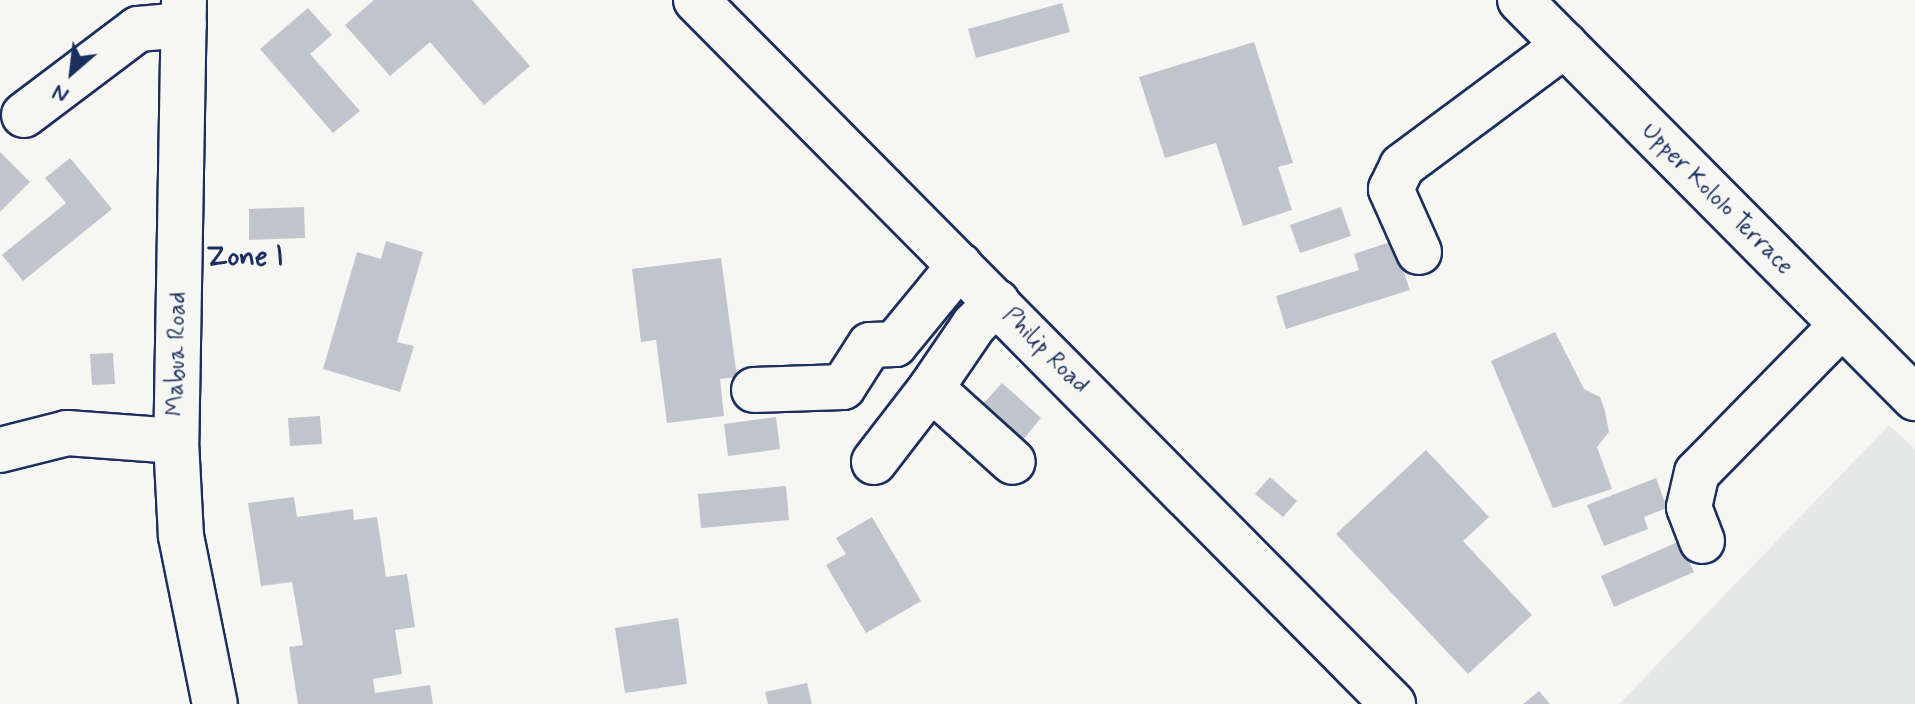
<!DOCTYPE html>
<style>
body{margin:0}
#map{position:relative;width:1915px;height:704px;overflow:hidden;background:#f6f6f2;font-family:Mynerve,sans-serif}
div>[style]{position:absolute}
.built>*{inset:0;background:#e6e7e7}
.building>*{inset:0;background:#c0c4cd}
.roads{filter:drop-shadow(2px 0 #1b2f5e) drop-shadow(-2px 0 #1b2f5e) drop-shadow(0 2px #1b2f5e) drop-shadow(0 -2px #1b2f5e)}
.minor>*{height:44px;margin:-22px;padding:0 22px;transform-origin:22px;border-radius:22px;background:#f6f6f2}
.major>*{height:44px;margin:-22px;padding:0 22px;transform-origin:22px;border-radius:22px;background:#f6f6f2}
span{translate:-50% -50%;white-space:nowrap;text-align:center;line-height:1.15;-webkit-text-stroke:6px #f6f6f2;paint-order:stroke}
.street-label{font-size:24px;color:#1b2f5e}
.quarter-label{font-size:28px;color:#1b2f5e;font-weight:700}
.north{position:absolute;left:32px;top:32px;width:80px;height:80px;-webkit-text-stroke:6px #f6f6f2;paint-order:stroke;rotate:208deg;font-size:22px;font-weight:700;line-height:32px;text-align:center;color:#1b2f5e}
.north::after{content:'';display:block;margin:auto;width:28px;height:36px;background:#1b2f5e;clip-path:polygon(50% 0,100% 100%,50% 72%,0 100%)}
</style>
<div id="map">
<div class="built">
<div style="clip-path:polygon(1889px 425px,1915px 449px,1915px 704px,1619px 704px)"></div>
</div>
<div class="building">
<div style="clip-path:polygon(374px 0,472px 0,530px 66px,484px 105px,430px 42px,390px 76px,345px 25px)"></div>
<div style="clip-path:polygon(1062px 3px,1070px 32px,976px 58px,968px 29px)"></div>
<div style="clip-path:polygon(308px 8px,332px 35px,310px 54px,360px 111px,333px 133px,260px 49px)"></div>
<div style="clip-path:polygon(1254px 42px,1293px 163px,1278px 167px,1292px 210px,1243px 226px,1216px 143px,1165px 158px,1139px 77px)"></div>
<div style="clip-path:polygon(0 152px,30px 182px,0 212px)"></div>
<div style="clip-path:polygon(70px 158px,112px 209px,23px 281px,2px 255px,66px 203px,45px 178px)"></div>
<div style="clip-path:polygon(304px 207px,305px 238px,249px 240px,249px 209px)"></div>
<div style="clip-path:polygon(1341px 207px,1351px 236px,1300px 253px,1290px 225px)"></div>
<div style="clip-path:polygon(386px 241px,423px 252px,397px 342px,414px 346px,400px 392px,323px 369px,357px 252px,381px 259px)"></div>
<div style="clip-path:polygon(1393px 241px,1410px 290px,1286px 329px,1276px 296px,1359px 270px,1354px 254px)"></div>
<div style="clip-path:polygon(721px 258px,737px 377px,720px 379px,724px 416px,667px 423px,656px 340px,641px 342px,632px 269px)"></div>
<div style="clip-path:polygon(1555px 332px,1584px 389px,1600px 397px,1605px 411px,1609px 432px,1597px 447px,1612px 489px,1553px 508px,1491px 361px)"></div>
<div style="clip-path:polygon(113px 353px,115px 384px,92px 385px,90px 354px)"></div>
<div style="clip-path:polygon(1002px 383px,1041px 418px,1022px 441px,982px 405px)"></div>
<div style="clip-path:polygon(320px 416px,322px 444px,290px 446px,288px 418px)"></div>
<div style="clip-path:polygon(776px 417px,780px 449px,728px 456px,724px 424px)"></div>
<div style="clip-path:polygon(1426px 450px,1489px 517px,1463px 541px,1532px 615px,1468px 674px,1336px 534px)"></div>
<div style="clip-path:polygon(1270px 477px,1297px 501px,1283px 517px,1255px 494px)"></div>
<div style="clip-path:polygon(1656px 478px,1667px 508px,1644px 517px,1648px 529px,1604px 546px,1587px 505px)"></div>
<div style="clip-path:polygon(786px 486px,789px 520px,701px 528px,698px 494px)"></div>
<div style="clip-path:polygon(294px 497px,297px 517px,353px 509px,354px 520px,377px 517px,386px 577px,407px 574px,415px 627px,395px 630px,402px 674px,373px 679px,375px 693px,430px 685px,433px 704px,298px 704px,289px 647px,303px 645px,292px 582px,261px 586px,248px 503px)"></div>
<div style="clip-path:polygon(872px 517px,921px 601px,866px 633px,826px 565px,846px 554px,836px 538px)"></div>
<div style="clip-path:polygon(1680px 541px,1694px 572px,1614px 607px,1601px 576px)"></div>
<div style="clip-path:polygon(678px 618px,687px 684px,625px 693px,615px 628px)"></div>
<div style="clip-path:polygon(807px 683px,812px 704px,768px 704px,765px 692px)"></div>
<div style="clip-path:polygon(1539px 691px,1550px 704px,1523px 704px)"></div>
</div>
<div class="roads">
<div class="minor">
<div style="left:184px;top:0;width:441px;rotate:91deg"></div>
<div style="left:176px;top:441px;width:95px;rotate:87deg"></div>
<div style="left:181px;top:536px;width:171px;rotate:78.6deg"></div>
<div style="left:696px;top:0;width:991px;rotate:45.29deg"></div>
<div style="left:24px;top:115px;width:143px;rotate:-37deg"></div>
<div style="left:138px;top:29px;width:46px;rotate:-5deg"></div>
<div style="left:1419px;top:252px;width:69px;rotate:-114deg"></div>
<div style="left:1391px;top:189px;width:25px;rotate:-64deg"></div>
<div style="left:1402px;top:166px;width:203px;rotate:-36.6deg"></div>
<div style="left:997px;top:302px;width:33px;rotate:135deg"></div>
<div style="left:974px;top:325px;width:76px;rotate:124.3deg"></div>
<div style="left:931px;top:388px;width:110px;rotate:42.1deg"></div>
<div style="left:754px;top:390px;width:89px;rotate:-1.9deg"></div>
<div style="left:843px;top:387px;width:50px;rotate:-57.3deg"></div>
<div style="left:870px;top:345px;width:25px;rotate:-2deg"></div>
<div style="left:895px;top:344px;width:102px;rotate:-50.6deg"></div>
<div style="left:0;top:450px;width:69px;rotate:-14.2deg"></div>
<div style="left:67px;top:433px;width:109px;rotate:4.2deg"></div>
<div style="left:874px;top:462px;width:93px;rotate:-52.4deg"></div>
<div style="left:1702px;top:541px;width:36px;rotate:-111deg"></div>
<div style="left:1689px;top:507px;width:35px;rotate:-77deg"></div>
<div style="left:1697px;top:473px;width:206px;rotate:-45.6deg"></div>
</div>
<div class="major">
<div style="left:1520px;top:0;width:561px;rotate:45.22deg"></div>
</div>
</div>
<div class="street-label">
<span style="left:1717px;top:199px;rotate:45deg">Upper Kololo Terrace</span>
<span style="left:1045px;top:351px;rotate:45deg">Philip Road</span>
<span style="left:177px;top:354px;rotate:-89deg">Mabua Road</span>
</div>
<div class="quarter-label">
<span style="left:245px;top:258px">Zone I</span>
</div>
<div class="north">N</div>
</div>
